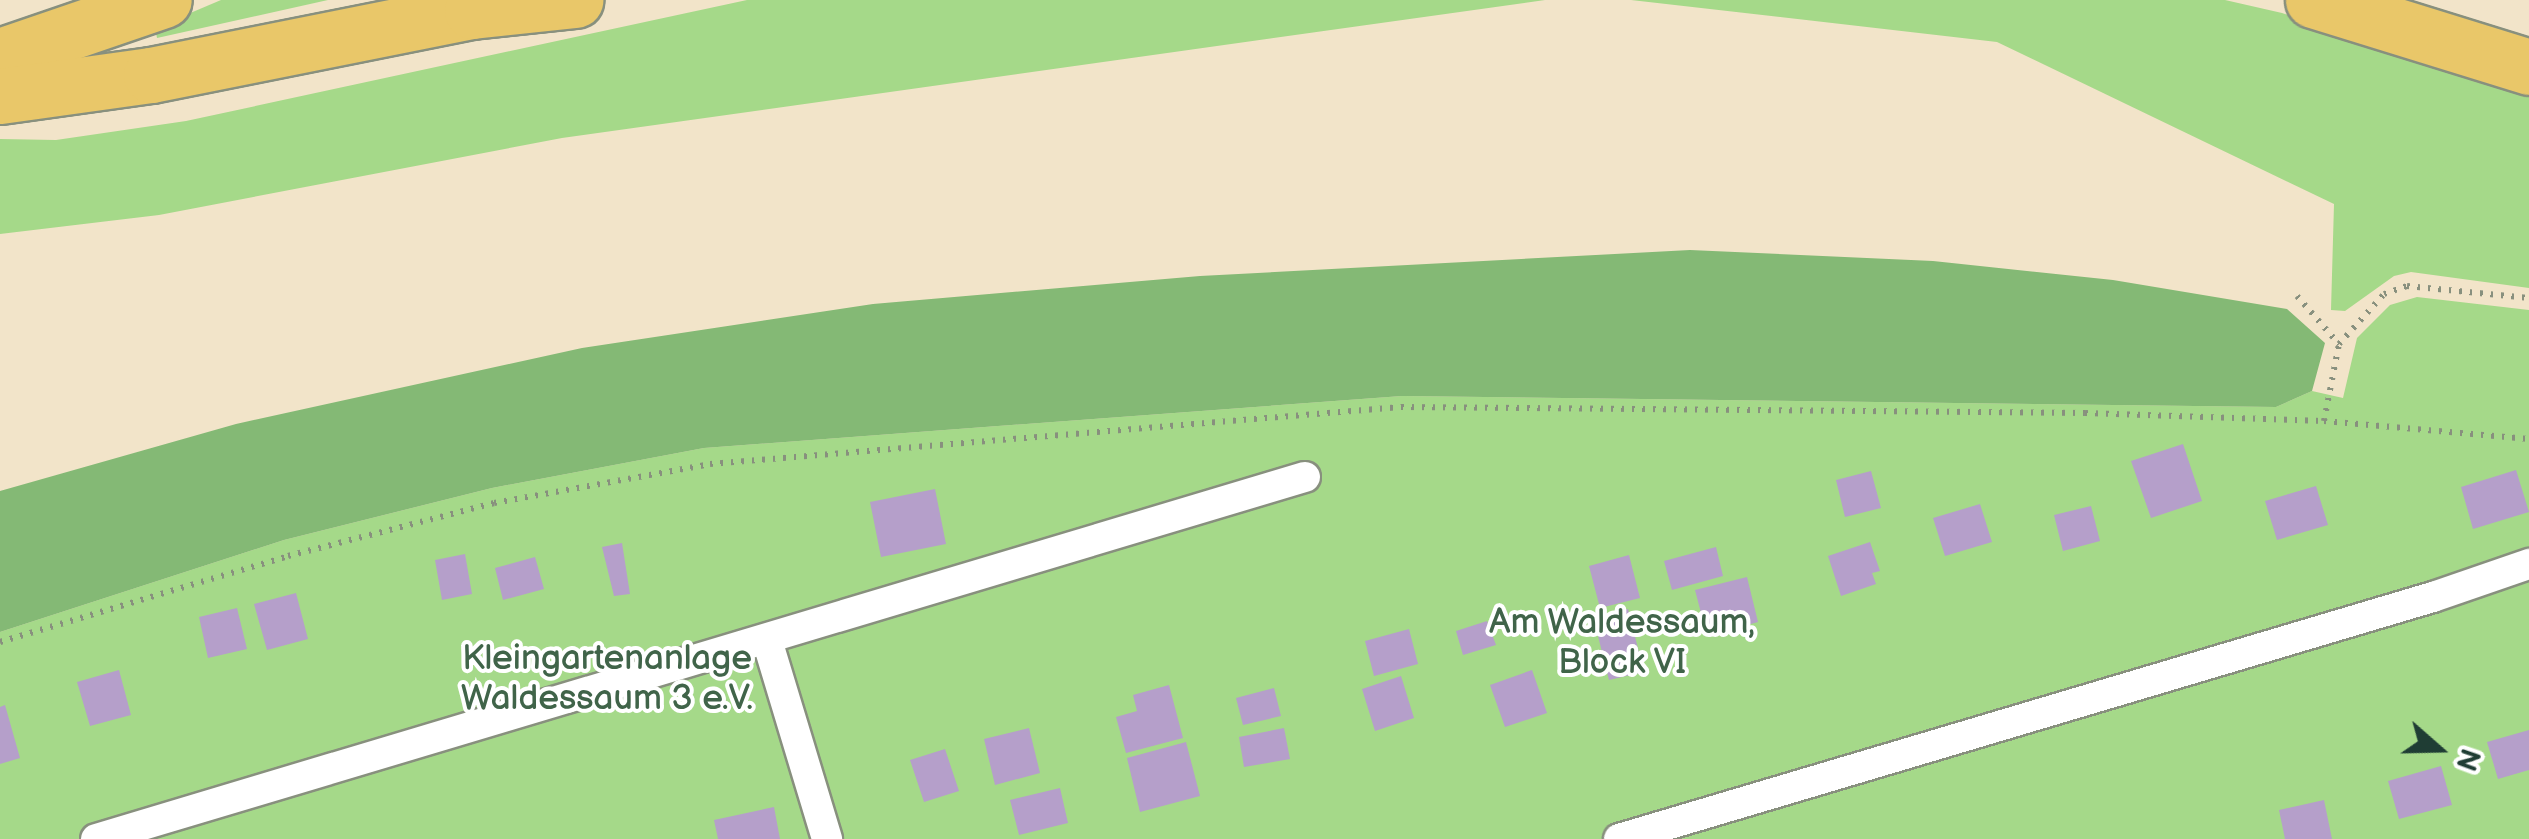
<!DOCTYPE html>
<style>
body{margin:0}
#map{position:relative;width:2529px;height:839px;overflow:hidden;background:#f2e4c9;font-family:"Balsamiq Sans",sans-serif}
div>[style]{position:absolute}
.green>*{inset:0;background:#a5d989}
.forest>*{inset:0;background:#84b975}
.building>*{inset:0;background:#b59fca}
.path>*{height:6px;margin-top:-3px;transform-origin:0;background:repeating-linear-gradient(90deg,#88907e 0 2.5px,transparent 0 10.5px)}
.roads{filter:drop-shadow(2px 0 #88907e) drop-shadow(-2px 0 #88907e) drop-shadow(0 2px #88907e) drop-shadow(0 -2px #88907e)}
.service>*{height:30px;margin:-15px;padding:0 15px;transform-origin:15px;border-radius:15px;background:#fff}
.trunk>*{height:55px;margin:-27.5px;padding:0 27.5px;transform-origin:27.5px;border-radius:27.5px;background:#e9c769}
span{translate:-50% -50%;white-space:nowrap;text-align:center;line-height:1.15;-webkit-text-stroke:8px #fff;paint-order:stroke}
.park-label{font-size:35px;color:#406449}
.north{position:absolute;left:2389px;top:699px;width:100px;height:100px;-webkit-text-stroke:8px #fff;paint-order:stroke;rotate:110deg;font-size:28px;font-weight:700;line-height:40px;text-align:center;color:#1f3d34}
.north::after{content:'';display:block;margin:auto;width:35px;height:45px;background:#1f3d34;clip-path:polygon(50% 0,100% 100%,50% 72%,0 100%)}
</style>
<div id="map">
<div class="green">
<div style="clip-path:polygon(221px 0,328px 0,157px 38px,155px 28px)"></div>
<div style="clip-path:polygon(747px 0,1545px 0,562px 138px,159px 215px,0 234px,0 139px,56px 140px,186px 121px)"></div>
<div style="clip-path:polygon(1631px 0,2225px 0,2282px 13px,2501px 82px,2529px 92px,2529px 288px,2411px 272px,2394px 276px,2345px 311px,2331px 310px,2334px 204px,1997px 42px)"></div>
<div style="clip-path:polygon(2417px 297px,2529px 310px,2529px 839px,0 839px,0 632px,284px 540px,492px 488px,704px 448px,1402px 396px,2276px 407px,2312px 391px,2343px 398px,2357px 338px,2390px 305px)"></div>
</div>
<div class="forest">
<div style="clip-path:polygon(1690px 250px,1933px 261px,2113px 280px,2287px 309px,2325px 343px,2312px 391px,2276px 407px,1402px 396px,704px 448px,492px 488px,284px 540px,0 632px,0 491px,236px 424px,582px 348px,873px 304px,1200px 276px)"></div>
</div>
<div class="building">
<div style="clip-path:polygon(2183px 444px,2202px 501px,2151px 518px,2131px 461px)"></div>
<div style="clip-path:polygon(2516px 470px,2529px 512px,2473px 529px,2461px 487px)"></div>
<div style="clip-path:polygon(1871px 471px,1881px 508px,1845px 517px,1836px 480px)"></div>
<div style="clip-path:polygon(2316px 486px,2328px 525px,2277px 540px,2265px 501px)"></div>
<div style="clip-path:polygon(935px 489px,946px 544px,881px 557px,870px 502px)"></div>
<div style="clip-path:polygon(1980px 504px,1992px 542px,1945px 556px,1933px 518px)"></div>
<div style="clip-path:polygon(2091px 506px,2100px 541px,2063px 551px,2054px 515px)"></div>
<div style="clip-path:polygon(1870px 542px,1880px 571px,1872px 573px,1876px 584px,1841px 596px,1828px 556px)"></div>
<div style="clip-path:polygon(622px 543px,630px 594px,614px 596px,602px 547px)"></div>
<div style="clip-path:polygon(1716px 547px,1723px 576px,1672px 590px,1664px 561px)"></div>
<div style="clip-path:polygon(465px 554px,472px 594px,442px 600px,435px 560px)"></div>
<div style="clip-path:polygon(1629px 555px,1640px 598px,1600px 608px,1589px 566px)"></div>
<div style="clip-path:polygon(535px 557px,544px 589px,503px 600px,495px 568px)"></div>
<div style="clip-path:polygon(1747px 577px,1758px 622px,1707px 636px,1695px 590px)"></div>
<div style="clip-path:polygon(296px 593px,308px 639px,267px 650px,254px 604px)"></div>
<div style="clip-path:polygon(237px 608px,247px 649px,208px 658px,199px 617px)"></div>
<div style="clip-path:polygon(1628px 609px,1644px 672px,1609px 680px,1597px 632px,1612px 628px,1609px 614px)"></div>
<div style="clip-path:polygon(1487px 621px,1496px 645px,1463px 655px,1456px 631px)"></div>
<div style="clip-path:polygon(1409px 629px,1418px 664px,1374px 676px,1365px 641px)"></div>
<div style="clip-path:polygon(119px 670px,131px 715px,90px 726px,77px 682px)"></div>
<div style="clip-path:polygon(1532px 670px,1547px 713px,1505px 727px,1490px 685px)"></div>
<div style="clip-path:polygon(1401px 676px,1414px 718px,1375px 731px,1362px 689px)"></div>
<div style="clip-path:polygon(1169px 685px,1183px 738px,1126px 753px,1116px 717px,1137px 711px,1133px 695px)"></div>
<div style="clip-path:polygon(1274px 688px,1281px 716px,1243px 725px,1236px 698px)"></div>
<div style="clip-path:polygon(5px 705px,20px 758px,0 764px,0 707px)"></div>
<div style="clip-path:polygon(1029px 728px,1040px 773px,995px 785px,984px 739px)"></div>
<div style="clip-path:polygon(1284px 728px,1290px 759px,1244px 767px,1239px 737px)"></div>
<div style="clip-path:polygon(2529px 730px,2529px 770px,2498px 779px,2487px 742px)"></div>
<div style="clip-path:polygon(1186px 742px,1200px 796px,1140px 812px,1127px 758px)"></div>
<div style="clip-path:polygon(945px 749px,959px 791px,924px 802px,910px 760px)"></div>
<div style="clip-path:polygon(2441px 766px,2452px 805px,2399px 819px,2388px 781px)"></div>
<div style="clip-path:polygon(1060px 788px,1068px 823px,1019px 835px,1010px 800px)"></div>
<div style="clip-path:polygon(2324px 800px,2332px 839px,2285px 839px,2279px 810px)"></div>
<div style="clip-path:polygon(774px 807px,780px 839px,718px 839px,714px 820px)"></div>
</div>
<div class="path">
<div style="left:2297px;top:296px;width:64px;rotate:48.8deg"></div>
<div style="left:2324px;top:421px;width:78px;rotate:-79deg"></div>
<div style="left:2339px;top:344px;width:67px;rotate:-48deg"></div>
<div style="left:2384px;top:294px;width:24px;rotate:-19deg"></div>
<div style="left:2407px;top:286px;width:123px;rotate:5.6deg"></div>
<div style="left:0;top:642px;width:301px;rotate:-16.6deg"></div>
<div style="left:288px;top:556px;width:213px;rotate:-14.4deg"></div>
<div style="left:494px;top:503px;width:219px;rotate:-10.2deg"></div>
<div style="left:710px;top:464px;width:693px;rotate:-4.72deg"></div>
<div style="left:1401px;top:407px;width:684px;rotate:0.5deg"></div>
<div style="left:2085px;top:413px;width:239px;rotate:1.9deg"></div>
<div style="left:2324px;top:421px;width:206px;rotate:5deg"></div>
</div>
<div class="roads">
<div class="service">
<div style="left:767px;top:640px;width:208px;rotate:73.2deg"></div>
<div style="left:96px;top:839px;width:1262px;rotate:-16.67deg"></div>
<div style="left:1619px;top:839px;width:849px;rotate:-16.56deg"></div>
<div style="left:2433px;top:597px;width:102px;rotate:-19deg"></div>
</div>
<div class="trunk">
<div style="left:2313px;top:0;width:226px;rotate:17.2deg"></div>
<div style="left:0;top:56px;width:173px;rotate:-18.9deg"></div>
<div style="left:0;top:96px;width:152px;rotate:-7.9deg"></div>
<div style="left:151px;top:75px;width:327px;rotate:-11.3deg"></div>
<div style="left:472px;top:11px;width:104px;rotate:-6.1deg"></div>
</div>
</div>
<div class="park-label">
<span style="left:1622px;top:643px">Am Waldessaum,<br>Block VI</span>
<span style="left:607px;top:679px">Kleingartenanlage<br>Waldessaum 3 e.V.</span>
</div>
<div class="north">N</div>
</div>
